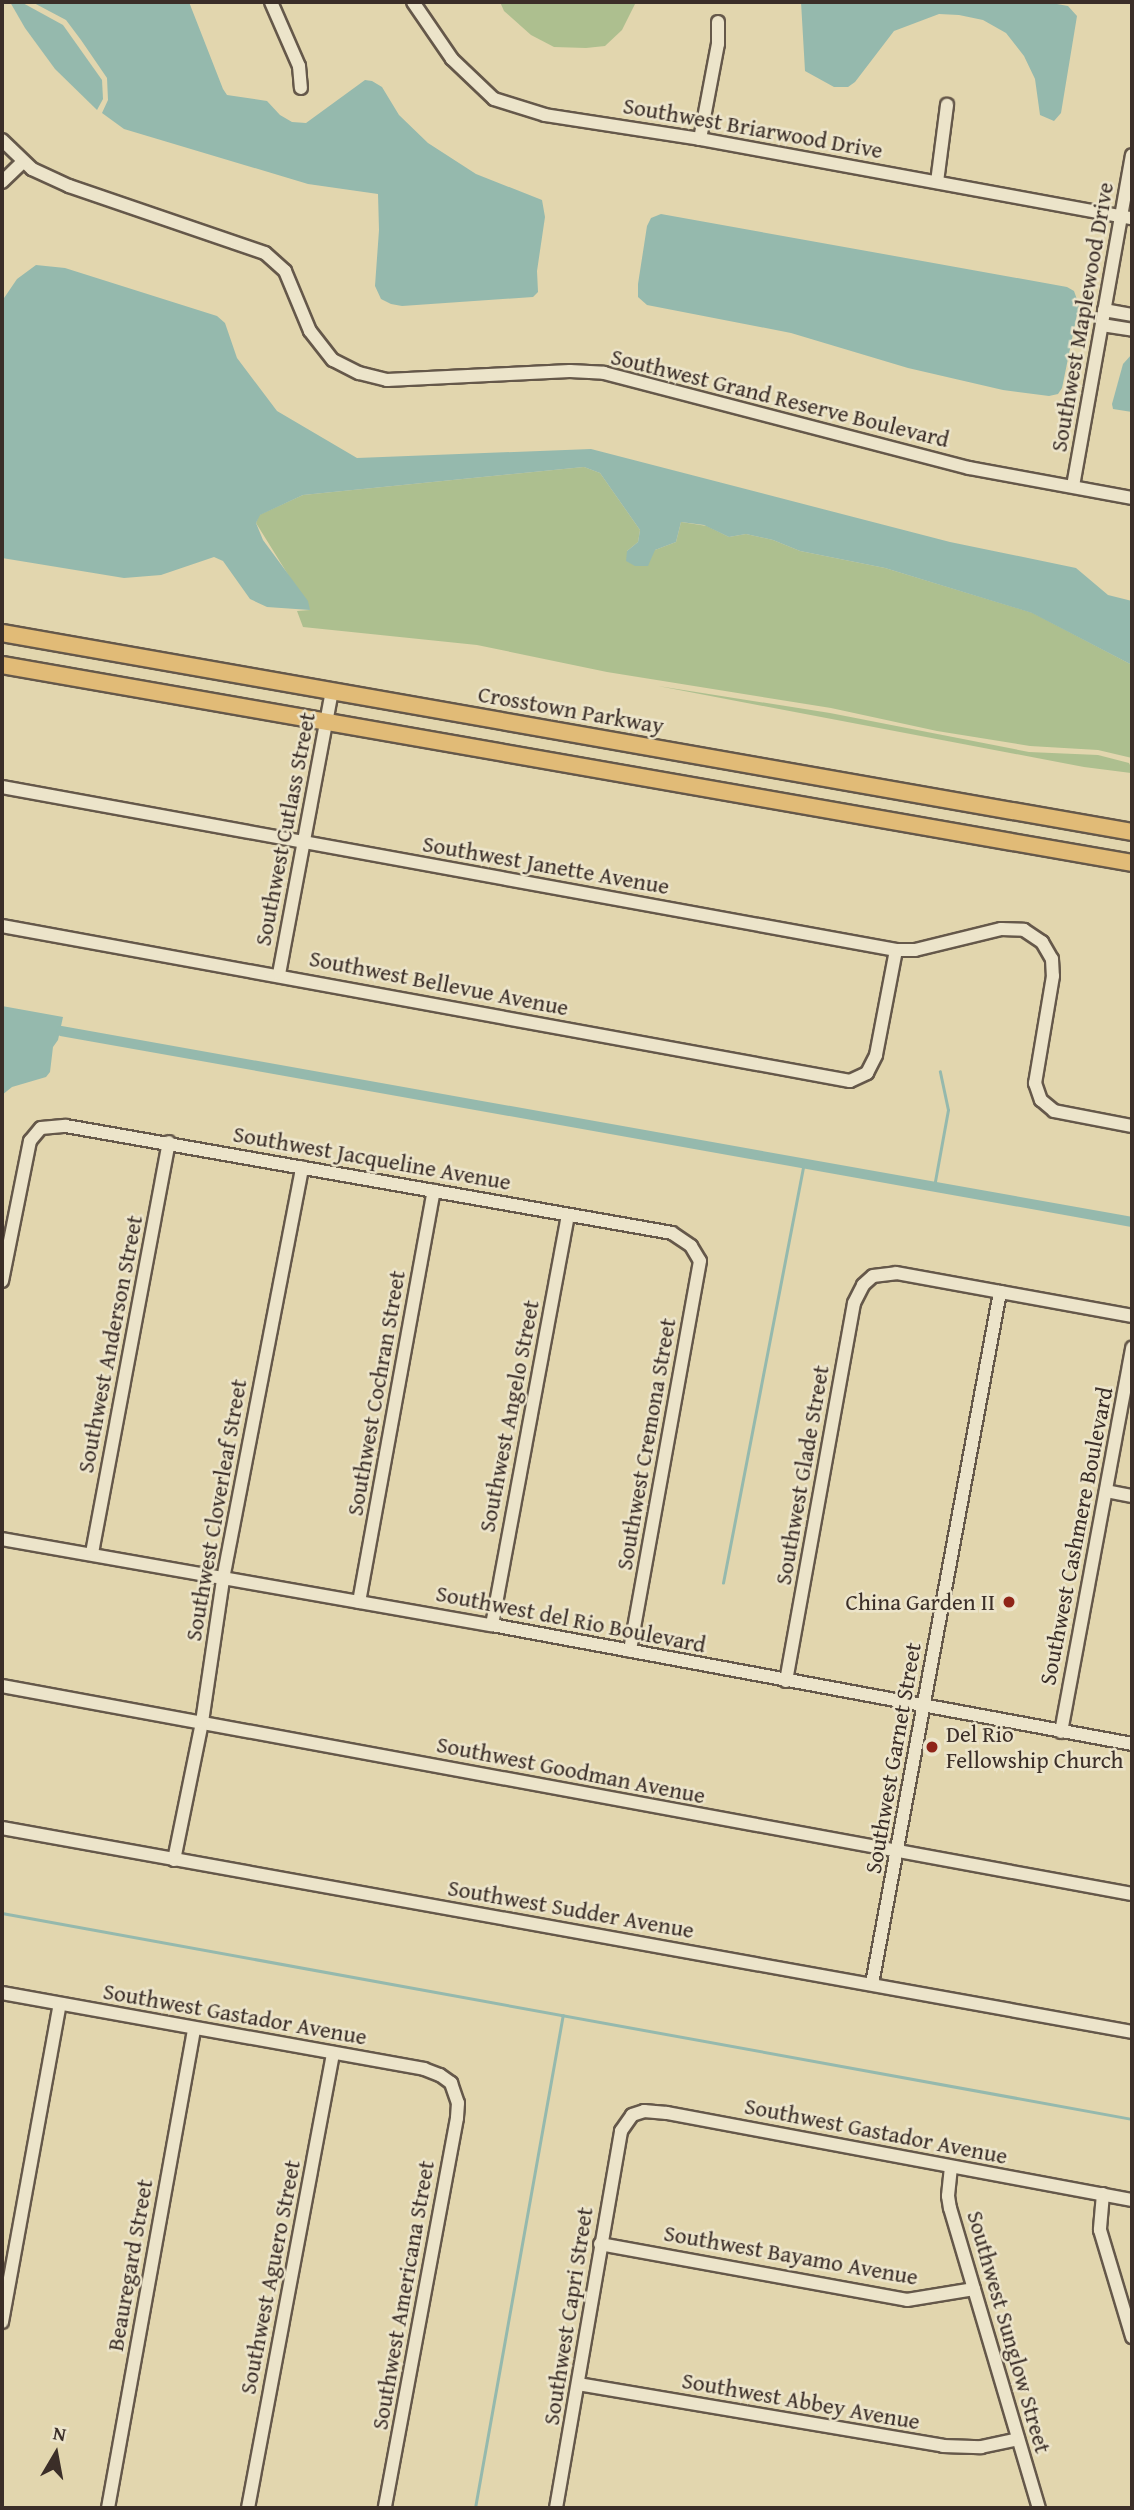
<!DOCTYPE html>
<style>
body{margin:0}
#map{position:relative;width:1134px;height:2510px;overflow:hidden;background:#e2d6ae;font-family:"Gentium Book Plus",serif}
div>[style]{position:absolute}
.green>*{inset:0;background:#adbf8f}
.water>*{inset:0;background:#95b9ad}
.stream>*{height:2.5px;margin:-1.25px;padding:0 1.25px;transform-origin:1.25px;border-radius:1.25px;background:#95b9ad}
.canal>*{height:10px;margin:-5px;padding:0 5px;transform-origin:5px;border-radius:5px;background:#95b9ad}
.roads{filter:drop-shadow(2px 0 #65584a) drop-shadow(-2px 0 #65584a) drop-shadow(0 2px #65584a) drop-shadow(0 -2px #65584a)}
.minor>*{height:12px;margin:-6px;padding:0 6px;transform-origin:6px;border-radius:6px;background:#ece4ca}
.major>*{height:16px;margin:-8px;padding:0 8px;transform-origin:8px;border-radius:8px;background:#e1bb77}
.dots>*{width:19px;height:19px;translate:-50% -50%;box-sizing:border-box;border:4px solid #ece4ca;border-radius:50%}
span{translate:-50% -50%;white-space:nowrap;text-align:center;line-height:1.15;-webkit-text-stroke:5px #ece4ca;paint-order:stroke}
.street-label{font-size:23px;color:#3b2e28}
.poi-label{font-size:23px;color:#3b2e28}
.right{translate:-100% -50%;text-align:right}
.left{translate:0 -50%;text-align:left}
.frame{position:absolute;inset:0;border:4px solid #3b2e28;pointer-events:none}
.north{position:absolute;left:21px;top:2419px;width:70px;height:70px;-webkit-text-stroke:5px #ece4ca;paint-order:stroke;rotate:10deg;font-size:19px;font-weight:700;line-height:28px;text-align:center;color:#3b2e28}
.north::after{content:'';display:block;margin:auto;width:24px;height:32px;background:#3b2e28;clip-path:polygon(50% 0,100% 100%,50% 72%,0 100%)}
</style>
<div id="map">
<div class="green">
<div style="clip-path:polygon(500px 2px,636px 2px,622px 30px,605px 46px,586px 48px,554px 47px,531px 35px,504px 11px)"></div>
<div style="clip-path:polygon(584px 467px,600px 473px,640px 530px,638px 542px,627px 551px,655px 550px,676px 542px,681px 522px,707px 526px,729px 537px,746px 534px,773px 540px,800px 551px,885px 568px,1033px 613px,1132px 665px,1132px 758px,1098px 750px,1030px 746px,937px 731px,831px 708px,607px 672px,477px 645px,303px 627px,297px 611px,310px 610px,256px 523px,259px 515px,303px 495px)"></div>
<div style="clip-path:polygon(658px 686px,830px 713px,1029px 752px,1098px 755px,1129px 763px,1132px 769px,1131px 773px,1084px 767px)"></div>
</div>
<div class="water">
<div style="clip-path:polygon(10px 2px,21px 2px,63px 25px,102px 80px,103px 99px,97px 110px,55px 69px,25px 28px)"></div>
<div style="clip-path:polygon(32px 2px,189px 2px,223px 89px,227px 95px,267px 101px,280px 115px,292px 122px,306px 123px,365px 80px,372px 81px,382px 87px,399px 115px,428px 143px,476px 174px,542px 200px,545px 217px,537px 271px,538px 292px,533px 297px,402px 306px,391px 304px,381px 299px,375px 286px,379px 230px,378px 194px,308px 184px,124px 129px,102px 113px,108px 100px,107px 78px,81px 40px,66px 20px)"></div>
<div style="clip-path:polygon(801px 2px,1046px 2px,1068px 6px,1077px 16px,1061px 113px,1054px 121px,1040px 115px,1035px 79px,1024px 56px,1006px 33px,983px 20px,959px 15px,939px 14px,894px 31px,855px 82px,848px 87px,834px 87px,805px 71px)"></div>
<div style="clip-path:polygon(661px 214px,1067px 287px,1074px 291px,1079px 305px,1062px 388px,1058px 394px,1049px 396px,1003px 390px,908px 368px,791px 333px,647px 305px,638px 297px,638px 284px,647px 226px,651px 218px)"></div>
<div style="clip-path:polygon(36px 265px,65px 268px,217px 316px,225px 323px,237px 358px,277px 411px,357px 458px,591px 449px,950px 542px,1076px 568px,1108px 595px,1132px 601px,1132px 665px,1032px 613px,885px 568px,800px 551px,773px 540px,746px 534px,729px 537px,704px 525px,681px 522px,676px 542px,655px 550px,648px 566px,635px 566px,626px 561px,627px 551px,638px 542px,640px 530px,600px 473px,584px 467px,303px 495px,260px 515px,256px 523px,263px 540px,308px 601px,310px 610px,267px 607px,250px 599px,223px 561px,214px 557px,161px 575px,124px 578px,2px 558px,2px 301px,17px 279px)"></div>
<div style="clip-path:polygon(1132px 354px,1132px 412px,1113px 409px,1112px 404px,1123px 364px)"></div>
<div style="clip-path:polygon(2px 1006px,63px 1017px,58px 1040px,53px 1047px,50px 1072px,46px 1077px,12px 1087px,2px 1095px)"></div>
</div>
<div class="stream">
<div style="left:934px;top:1187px;width:78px;rotate:-79.7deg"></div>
<div style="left:948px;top:1110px;width:39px;rotate:-102deg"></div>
<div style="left:723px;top:1583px;width:428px;rotate:-79.1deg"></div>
<div style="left:2px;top:1913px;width:1149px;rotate:10.33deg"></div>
<div style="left:475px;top:2508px;width:500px;rotate:-79.9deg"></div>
</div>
<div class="canal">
<div style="left:61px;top:1031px;width:1088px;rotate:10.11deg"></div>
</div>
<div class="roads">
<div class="minor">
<div style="left:271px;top:2px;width:70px;rotate:66.4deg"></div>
<div style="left:299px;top:66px;width:22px;rotate:85deg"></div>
<div style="left:413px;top:2px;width:69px;rotate:55.6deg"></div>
<div style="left:452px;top:59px;width:58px;rotate:43.6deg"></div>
<div style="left:494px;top:99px;width:53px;rotate:17.4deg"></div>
<div style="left:545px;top:115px;width:157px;rotate:8.8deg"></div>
<div style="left:700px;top:139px;width:439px;rotate:10.4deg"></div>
<div style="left:700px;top:139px;width:97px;rotate:-79.3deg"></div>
<div style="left:718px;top:44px;width:22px;rotate:-90deg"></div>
<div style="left:2px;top:140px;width:42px;rotate:44deg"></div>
<div style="left:32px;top:169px;width:41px;rotate:24.7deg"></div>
<div style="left:69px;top:186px;width:207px;rotate:18.9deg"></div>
<div style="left:265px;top:253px;width:27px;rotate:42deg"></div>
<div style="left:285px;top:271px;width:65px;rotate:67.4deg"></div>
<div style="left:310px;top:331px;width:37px;rotate:52deg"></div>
<div style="left:333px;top:360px;width:29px;rotate:27deg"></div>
<div style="left:359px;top:373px;width:29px;rotate:14deg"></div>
<div style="left:387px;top:380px;width:183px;rotate:-2.8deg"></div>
<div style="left:570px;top:371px;width:34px;rotate:3deg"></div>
<div style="left:604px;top:373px;width:377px;rotate:14.6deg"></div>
<div style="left:969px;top:468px;width:166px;rotate:10.4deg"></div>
<div style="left:2px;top:182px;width:29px;rotate:-44deg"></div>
<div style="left:937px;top:182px;width:78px;rotate:-82.6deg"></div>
<div style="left:1104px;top:310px;width:28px;rotate:10deg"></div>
<div style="left:1102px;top:325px;width:30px;rotate:9deg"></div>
<div style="left:1073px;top:486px;width:336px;rotate:-79.9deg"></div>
<div style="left:2px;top:787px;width:909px;rotate:10.33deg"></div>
<div style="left:896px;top:950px;width:19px"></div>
<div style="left:915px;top:950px;width:89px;rotate:-13.7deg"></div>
<div style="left:1001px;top:929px;width:23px;rotate:2deg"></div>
<div style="left:1024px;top:930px;width:22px;rotate:34deg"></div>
<div style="left:1042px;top:942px;width:20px;rotate:60deg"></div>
<div style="left:1052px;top:959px;width:17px;rotate:87deg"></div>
<div style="left:1053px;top:976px;width:109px;rotate:99.5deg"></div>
<div style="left:1035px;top:1083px;width:18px;rotate:71deg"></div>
<div style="left:1041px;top:1100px;width:17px;rotate:40deg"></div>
<div style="left:1054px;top:1111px;width:79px;rotate:10.9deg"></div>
<div style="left:2px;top:926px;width:862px;rotate:10.36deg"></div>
<div style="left:850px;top:1081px;width:19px;rotate:-25deg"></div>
<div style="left:867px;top:1073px;width:20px;rotate:-63deg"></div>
<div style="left:876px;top:1055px;width:107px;rotate:-79.2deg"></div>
<div style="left:279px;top:974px;width:287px;rotate:-79.4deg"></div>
<div style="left:2px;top:1281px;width:143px;rotate:-78.7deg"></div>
<div style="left:30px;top:1141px;width:17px;rotate:-50deg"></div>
<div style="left:41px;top:1128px;width:25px;rotate:-5deg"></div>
<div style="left:66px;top:1126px;width:615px;rotate:10.01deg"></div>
<div style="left:672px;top:1233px;width:23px;rotate:34deg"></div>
<div style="left:691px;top:1246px;width:17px;rotate:59deg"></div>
<div style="left:700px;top:1261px;width:396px;rotate:100.2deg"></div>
<div style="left:1106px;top:1491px;width:26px;rotate:11deg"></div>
<div style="left:2px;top:1539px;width:497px;rotate:10deg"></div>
<div style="left:492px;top:1625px;width:651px;rotate:10.53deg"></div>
<div style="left:92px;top:1553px;width:418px;rotate:-79.4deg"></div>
<div style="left:359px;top:1602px;width:418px;rotate:-79.7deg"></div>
<div style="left:492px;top:1625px;width:416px;rotate:-79.5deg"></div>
<div style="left:786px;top:1681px;width:384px;rotate:-79.8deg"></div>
<div style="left:854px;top:1303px;width:20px;rotate:-63deg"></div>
<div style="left:863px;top:1285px;width:13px;rotate:-42deg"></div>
<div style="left:873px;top:1276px;width:23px;rotate:-7deg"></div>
<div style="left:896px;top:1273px;width:240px;rotate:10.3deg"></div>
<div style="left:2px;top:1686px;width:1149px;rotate:10.43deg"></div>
<div style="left:1061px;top:1732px;width:391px;rotate:-79.5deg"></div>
<div style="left:2px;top:1828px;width:1148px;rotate:10.23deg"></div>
<div style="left:174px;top:1860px;width:141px;rotate:-78.5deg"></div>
<div style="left:202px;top:1722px;width:145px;rotate:-81.6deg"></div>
<div style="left:223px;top:1579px;width:419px;rotate:-79.1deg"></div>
<div style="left:872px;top:1984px;width:704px;rotate:-79.52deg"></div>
<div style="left:2px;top:1993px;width:429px;rotate:10.2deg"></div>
<div style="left:424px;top:2069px;width:17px;rotate:21deg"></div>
<div style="left:440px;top:2075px;width:14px;rotate:36deg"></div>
<div style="left:451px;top:2083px;width:21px;rotate:71deg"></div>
<div style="left:458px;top:2103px;width:15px;rotate:94deg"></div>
<div style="left:457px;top:2118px;width:397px;rotate:100.5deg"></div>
<div style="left:951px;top:2167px;width:29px;rotate:96deg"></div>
<div style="left:948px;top:2196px;width:12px;rotate:81deg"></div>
<div style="left:950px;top:2208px;width:313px;rotate:73.5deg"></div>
<div style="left:1103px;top:2194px;width:36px;rotate:95deg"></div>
<div style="left:1100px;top:2230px;width:112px;rotate:73.3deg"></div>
<div style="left:600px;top:2244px;width:312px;rotate:10.3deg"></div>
<div style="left:907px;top:2300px;width:68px;rotate:-9.3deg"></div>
<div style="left:2px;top:2322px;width:323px;rotate:-79.7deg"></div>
<div style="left:578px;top:2384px;width:370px;rotate:9.6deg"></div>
<div style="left:943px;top:2446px;width:38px;rotate:2deg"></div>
<div style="left:981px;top:2447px;width:38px;rotate:-12deg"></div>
<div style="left:108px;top:2508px;width:486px;rotate:-79.8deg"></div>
<div style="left:248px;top:2508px;width:463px;rotate:-79.4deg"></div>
<div style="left:556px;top:2508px;width:383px;rotate:-80.2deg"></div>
<div style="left:621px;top:2131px;width:19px;rotate:-55deg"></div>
<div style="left:632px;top:2115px;width:13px;rotate:-18deg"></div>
<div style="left:644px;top:2111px;width:23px;rotate:5deg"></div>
<div style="left:667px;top:2113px;width:473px;rotate:10.6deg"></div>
</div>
<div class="major">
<div style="left:2px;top:633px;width:1147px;rotate:9.99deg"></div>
<div style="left:2px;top:665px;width:1147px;rotate:9.94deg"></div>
</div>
</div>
<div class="dots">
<div style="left:1009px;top:1602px;background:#8f2418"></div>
<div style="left:932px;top:1747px;background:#8f2418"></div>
</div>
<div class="street-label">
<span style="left:753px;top:128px;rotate:10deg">Southwest Briarwood Drive</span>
<span style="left:1082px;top:317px;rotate:-80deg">Southwest Maplewood Drive</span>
<span style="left:780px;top:398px;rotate:14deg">Southwest Grand Reserve Boulevard</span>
<span style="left:571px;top:710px;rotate:10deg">Crosstown Parkway</span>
<span style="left:285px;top:829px;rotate:-79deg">Southwest Cutlass Street</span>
<span style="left:546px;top:865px;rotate:10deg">Southwest Janette Avenue</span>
<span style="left:439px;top:983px;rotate:11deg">Southwest Bellevue Avenue</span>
<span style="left:372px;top:1158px;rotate:10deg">Southwest Jacqueline Avenue</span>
<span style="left:110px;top:1344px;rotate:-79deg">Southwest Anderson Street</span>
<span style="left:376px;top:1393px;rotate:-80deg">Southwest Cochran Street</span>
<span style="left:509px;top:1416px;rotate:-79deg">Southwest Angelo Street</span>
<span style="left:646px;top:1444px;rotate:-80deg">Southwest Cremona Street</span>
<span style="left:802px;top:1475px;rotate:-80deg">Southwest Glade Street</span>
<span style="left:216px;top:1510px;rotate:-80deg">Southwest Cloverleaf Street</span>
<span style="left:1076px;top:1536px;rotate:-79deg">Southwest Cashmere Boulevard</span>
<span style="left:571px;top:1619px;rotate:11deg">Southwest del Rio Boulevard</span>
<span style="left:893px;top:1758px;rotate:-80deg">Southwest Garnet Street</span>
<span style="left:571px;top:1770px;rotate:11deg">Southwest Goodman Avenue</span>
<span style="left:571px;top:1909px;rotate:10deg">Southwest Sudder Avenue</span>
<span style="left:235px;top:2014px;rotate:10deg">Southwest Gastador Avenue</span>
<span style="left:876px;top:2131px;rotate:11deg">Southwest Gastador Avenue</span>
<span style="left:791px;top:2255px;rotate:10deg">Southwest Bayamo Avenue</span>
<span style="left:130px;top:2265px;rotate:-80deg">Beauregard Street</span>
<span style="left:270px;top:2277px;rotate:-79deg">Southwest Aguero Street</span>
<span style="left:403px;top:2295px;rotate:-80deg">Southwest Americana Street</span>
<span style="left:568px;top:2316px;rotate:-81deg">Southwest Capri Street</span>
<span style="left:1009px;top:2332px;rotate:74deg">Southwest Sunglow Street</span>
<span style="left:801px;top:2401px;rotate:10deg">Southwest Abbey Avenue</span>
</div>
<div class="poi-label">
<span class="right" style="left:995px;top:1602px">China Garden II</span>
<span class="left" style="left:946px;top:1747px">Del Rio<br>Fellowship Church</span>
</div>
<div class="frame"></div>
<div class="north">N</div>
</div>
